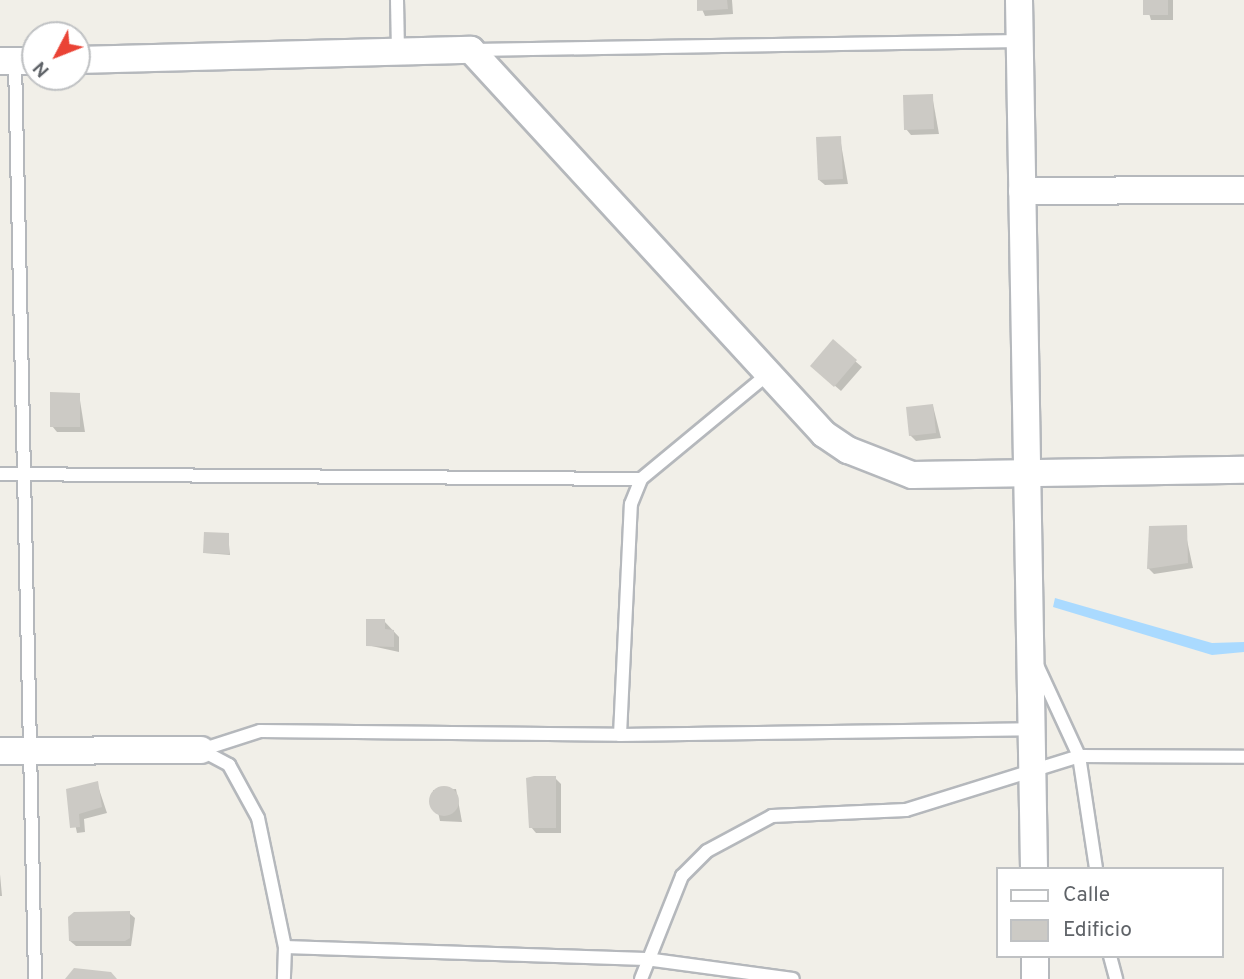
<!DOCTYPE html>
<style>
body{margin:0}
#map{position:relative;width:1244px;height:979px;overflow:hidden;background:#f1efe8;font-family:Overpass,sans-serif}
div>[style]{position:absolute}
.water>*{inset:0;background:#aadaff}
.shadow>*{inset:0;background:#0003}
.building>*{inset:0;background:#cccac5}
.round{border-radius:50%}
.roads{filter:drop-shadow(2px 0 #b5b8bc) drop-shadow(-2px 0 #b5b8bc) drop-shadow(0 2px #b5b8bc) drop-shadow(0 -2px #b5b8bc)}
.service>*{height:12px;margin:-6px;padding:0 6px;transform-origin:6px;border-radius:6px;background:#fff}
.minor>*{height:26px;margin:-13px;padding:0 13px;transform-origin:13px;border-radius:13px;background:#fff}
span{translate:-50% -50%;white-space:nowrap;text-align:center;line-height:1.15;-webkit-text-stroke:6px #fff;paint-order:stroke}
.legend{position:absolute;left:996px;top:867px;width:228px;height:91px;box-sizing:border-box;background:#fff;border:2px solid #bfc1c3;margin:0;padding:9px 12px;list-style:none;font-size:21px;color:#5f6368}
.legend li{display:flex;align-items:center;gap:14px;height:35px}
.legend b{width:35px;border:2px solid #bfc1c3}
.north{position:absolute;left:21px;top:21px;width:70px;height:70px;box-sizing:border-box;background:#fff;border:2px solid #bfc1c3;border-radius:50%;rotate:228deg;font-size:19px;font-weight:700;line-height:28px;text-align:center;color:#5f6368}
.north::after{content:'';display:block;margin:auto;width:24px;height:32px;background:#ea4335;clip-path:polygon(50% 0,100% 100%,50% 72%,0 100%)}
</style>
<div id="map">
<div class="water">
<div style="clip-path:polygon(1055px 598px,1212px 643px,1244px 642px,1244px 652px,1212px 655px,1053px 607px)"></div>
</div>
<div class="shadow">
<div style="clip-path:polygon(698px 0,732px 0,733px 14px,705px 16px)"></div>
<div style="clip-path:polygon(1145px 0,1173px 0,1173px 20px,1151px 20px)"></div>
<div style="clip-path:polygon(932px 95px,939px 134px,911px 135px,906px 129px)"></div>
<div style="clip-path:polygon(840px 138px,848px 184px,825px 185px,819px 180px)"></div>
<div style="clip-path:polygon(833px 342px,862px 367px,841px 391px,818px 371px)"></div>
<div style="clip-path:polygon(79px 394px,85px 432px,57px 432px,52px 426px)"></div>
<div style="clip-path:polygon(933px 406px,941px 438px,916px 441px,910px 435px)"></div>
<div style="clip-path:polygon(1184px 526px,1193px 568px,1154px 574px,1148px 568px)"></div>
<div style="clip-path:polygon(228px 535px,230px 555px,205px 553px)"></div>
<div style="clip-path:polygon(384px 621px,399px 637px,399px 652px,367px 645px)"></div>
<div style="clip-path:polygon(555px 778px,561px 784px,561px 833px,536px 833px,531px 827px)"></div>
<div style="clip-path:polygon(97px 783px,107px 813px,84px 819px,85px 832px,77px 833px,68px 791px)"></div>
<div style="clip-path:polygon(456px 789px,462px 822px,440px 821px,433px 790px)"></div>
<div style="clip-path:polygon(0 874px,2px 896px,0 896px)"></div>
<div style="clip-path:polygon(129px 913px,135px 918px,131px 946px,76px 946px,70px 941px)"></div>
</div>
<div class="building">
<div style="clip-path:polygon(697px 0,727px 0,728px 9px,697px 11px)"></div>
<div style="clip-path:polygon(1143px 0,1168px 0,1168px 15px,1143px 15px)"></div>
<div style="clip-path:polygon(933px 94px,934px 129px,904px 130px,903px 95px)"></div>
<div style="clip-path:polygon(841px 136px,843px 179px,818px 180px,816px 137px)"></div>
<div style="clip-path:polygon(833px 339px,857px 360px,834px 387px,810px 366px)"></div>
<div style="clip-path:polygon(50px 392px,80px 393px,80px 427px,50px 427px)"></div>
<div style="clip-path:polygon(933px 404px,936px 433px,909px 436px,906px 407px)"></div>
<div style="clip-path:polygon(1187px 525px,1188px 563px,1147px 569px,1149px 526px)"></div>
<div style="clip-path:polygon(204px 532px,229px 533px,229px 554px,203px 553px)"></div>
<div style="clip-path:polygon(366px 619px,385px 619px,385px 629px,394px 630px,394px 647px,366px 646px)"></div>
<div style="clip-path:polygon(534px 776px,556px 776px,556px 828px,529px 828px,526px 778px)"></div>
<div style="clip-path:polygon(98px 781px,102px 807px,79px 814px,80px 827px,70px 828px,66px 789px)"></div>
<div class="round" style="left:429px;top:786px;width:30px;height:30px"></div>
<div style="clip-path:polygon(130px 911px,130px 938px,125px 941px,69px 941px,68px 917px,74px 912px)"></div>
<div style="clip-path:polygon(74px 968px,111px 972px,117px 979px,65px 979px)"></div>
</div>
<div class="roads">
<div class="service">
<div style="left:397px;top:0;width:52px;rotate:88.9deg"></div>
<div style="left:474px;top:50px;width:546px;rotate:-0.94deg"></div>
<div style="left:15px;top:61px;width:918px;rotate:88.75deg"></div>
<div style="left:0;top:474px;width:641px;rotate:0.45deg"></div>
<div style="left:1037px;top:665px;width:100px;rotate:65.2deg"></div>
<div style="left:1079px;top:756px;width:114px;rotate:81.4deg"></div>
<div style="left:620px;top:735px;width:231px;rotate:-87.3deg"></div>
<div style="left:631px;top:504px;width:27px;rotate:-68deg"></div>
<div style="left:641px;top:479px;width:165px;rotate:-39.6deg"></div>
<div style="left:201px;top:750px;width:62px;rotate:-17.9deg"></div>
<div style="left:260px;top:731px;width:360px;rotate:0.6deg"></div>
<div style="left:620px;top:735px;width:411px;rotate:-0.8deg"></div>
<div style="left:201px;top:750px;width:32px;rotate:28deg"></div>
<div style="left:229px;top:765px;width:60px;rotate:61.3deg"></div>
<div style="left:258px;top:818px;width:132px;rotate:78.2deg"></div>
<div style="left:285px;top:947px;width:32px;rotate:92deg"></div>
<div style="left:285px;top:947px;width:361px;rotate:1.9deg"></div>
<div style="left:646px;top:959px;width:148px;rotate:7.7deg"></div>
<div style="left:1110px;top:956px;width:24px;rotate:75deg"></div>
<div style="left:641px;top:979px;width:111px;rotate:-68.3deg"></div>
<div style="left:682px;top:876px;width:35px;rotate:-45deg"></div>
<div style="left:707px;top:851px;width:74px;rotate:-28.3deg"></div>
<div style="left:772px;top:816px;width:134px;rotate:-2.6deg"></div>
<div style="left:906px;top:810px;width:181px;rotate:-17.3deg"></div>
<div style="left:1079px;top:756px;width:165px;rotate:0.3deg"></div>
</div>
<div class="minor">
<div style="left:1019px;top:0;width:869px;rotate:89.01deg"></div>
<div style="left:77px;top:60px;width:394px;rotate:-1.5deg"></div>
<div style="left:471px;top:50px;width:522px;rotate:47.41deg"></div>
<div style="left:824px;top:434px;width:29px;rotate:34deg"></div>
<div style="left:848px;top:450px;width:69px;rotate:21.3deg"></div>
<div style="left:912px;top:475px;width:332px;rotate:-0.9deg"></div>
<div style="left:0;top:61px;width:35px"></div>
<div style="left:1022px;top:191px;width:222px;rotate:-0.3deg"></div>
<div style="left:0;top:751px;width:201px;rotate:-0.3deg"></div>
<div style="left:1035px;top:956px;width:23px;rotate:90deg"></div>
</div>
</div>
<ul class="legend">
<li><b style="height:9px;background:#fff"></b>Calle</li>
<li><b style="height:19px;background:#cccac5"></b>Edificio</li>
</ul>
<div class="north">N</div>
</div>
